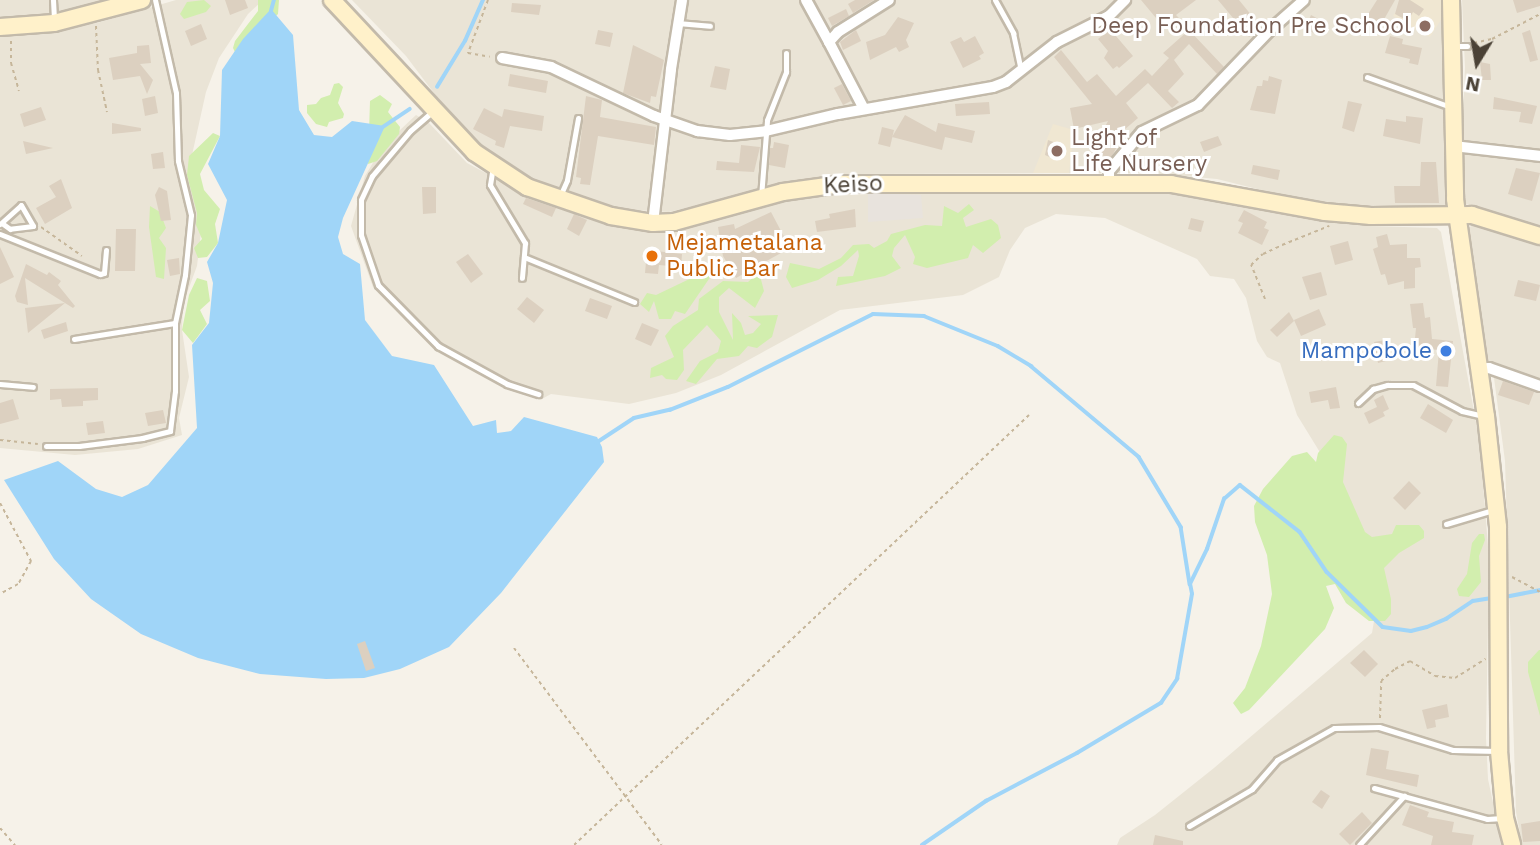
<!DOCTYPE html>
<style>
body{margin:0}
#map{position:relative;width:1540px;height:845px;overflow:hidden;background:#f6f2e9;font-family:"Work Sans",sans-serif}
div>[style]{position:absolute}
.residential>*{inset:0;background:#eae4d6}
.industrial>*{inset:0;background:#e8e3dd}
.education>*{inset:0;background:#f0e7d2}
.green>*{inset:0;background:#d2eeae}
.water>*{inset:0;background:#a0d5f8}
.stream>*{height:3.5px;margin:-1.75px;padding:0 1.75px;transform-origin:1.75px;border-radius:1.75px;background:#a0d5f8}
.building>*{inset:0;background:#dcd0c0}
.path>*{height:2px;margin-top:-1px;transform-origin:0;background:repeating-linear-gradient(90deg,#c6b69a 0 3.5px,transparent 0 7px)}
.roads{filter:drop-shadow(2px 0 #c3baaa) drop-shadow(-2px 0 #c3baaa) drop-shadow(0 2px #c3baaa) drop-shadow(0 -2px #c3baaa)}
.lane>*{height:5px;margin:-2.5px;padding:0 2.5px;transform-origin:2.5px;border-radius:2.5px;background:#fff}
.street>*{height:10px;margin:-5px;padding:0 5px;transform-origin:5px;border-radius:5px;background:#fff}
.secondary>*{height:16px;margin:-8px;padding:0 8px;transform-origin:8px;border-radius:8px;background:#fff1ca}
.dots>*{width:19px;height:19px;translate:-50% -50%;box-sizing:border-box;border:4px solid #fff;border-radius:50%}
span{translate:-50% -50%;white-space:nowrap;text-align:center;line-height:1.15;-webkit-text-stroke:6px #fff;paint-order:stroke}
.education-label{font-size:23px;color:#785e54}
.right{translate:-100% -50%;text-align:right}
.left{translate:0 -50%;text-align:left}
.street-label{font-size:23px;color:#4b4236}
.food-label{font-size:23px;color:#c56008}
.shop-label{font-size:23px;color:#366cbe}
.north{position:absolute;left:1442px;top:28px;width:70px;height:70px;-webkit-text-stroke:5px #fff;paint-order:stroke;rotate:191deg;font-size:19px;font-weight:700;line-height:28px;text-align:center;color:#4b4236}
.north::after{content:'';display:block;margin:auto;width:24px;height:32px;background:#4b4236;clip-path:polygon(50% 0,100% 100%,50% 72%,0 100%)}
</style>
<div id="map">
<div class="residential">
<div style="clip-path:polygon(0 0,110px 0,59px 12px,0 19px)"></div>
<div style="clip-path:polygon(176px 0,263px 0,248px 14px,219px 58px,206px 92px,192px 155px,201px 233px,197px 266px,183px 304px,182px 330px,189px 377px,179px 418px,182px 435px,138px 449px,75px 455px,0 448px,0 34px,97px 23px)"></div>
<div style="clip-path:polygon(352px 0,1445px 0,1448px 45px,1444px 113px,1447px 209px,1350px 205px,1285px 196px,1217px 179px,1151px 173px,1048px 173px,853px 174px,795px 181px,669px 212px,618px 209px,559px 191px,504px 165px,473px 145px,406px 56px)"></div>
<div style="clip-path:polygon(1462px 0,1540px 0,1540px 228px,1460px 202px,1465px 67px)"></div>
<div style="clip-path:polygon(416px 115px,429px 123px,467px 163px,497px 179px,613px 224px,829px 190px,1144px 191px,1174px 192px,1370px 226px,1437px 228px,1441px 232px,1480px 444px,1489px 559px,1486px 738px,1488px 779px,1502px 845px,1117px 845px,1120px 838px,1155px 815px,1214px 768px,1372px 633px,1376px 609px,1329px 467px,1297px 415px,1280px 363px,1267px 357px,1257px 341px,1246px 298px,1234px 279px,1210px 276px,1197px 259px,1105px 218px,1056px 214px,1025px 228px,1010px 250px,999px 277px,963px 295px,840px 310px,721px 375px,676px 393px,629px 404px,551px 394px,540px 400px,476px 373px,416px 331px,373px 287px,351px 226px,365px 176px,383px 146px)"></div>
<div style="clip-path:polygon(1474px 225px,1540px 244px,1540px 845px,1522px 845px,1516px 812px,1505px 461px,1494px 378px,1486px 357px,1462px 230px)"></div>
</div>
<div class="industrial">
<div style="clip-path:polygon(868px 193px,921px 195px,923px 218px,868px 222px)"></div>
</div>
<div class="education">
<div style="clip-path:polygon(1403px 0,1445px 0,1446px 12px,1430px 37px,1393px 16px)"></div>
<div style="clip-path:polygon(1053px 124px,1074px 130px,1069px 173px,1033px 173px)"></div>
</div>
<div class="green">
<div style="clip-path:polygon(204px 0,211px 6px,206px 12px,184px 19px,180px 14px,187px 2px)"></div>
<div style="clip-path:polygon(258px 0,279px 0,278px 14px,236px 54px,233px 48px,235px 41px,258px 11px)"></div>
<div style="clip-path:polygon(339px 83px,343px 87px,338px 103px,344px 114px,343px 118px,329px 122px,327px 127px,316px 124px,307px 113px,307px 105px,316px 104px,321px 98px,330px 95px,334px 84px)"></div>
<div style="clip-path:polygon(380px 95px,392px 104px,388px 112px,400px 127px,399px 134px,377px 161px,368px 164px,370px 101px)"></div>
<div style="clip-path:polygon(213px 133px,220px 136px,200px 174px,204px 190px,220px 209px,215px 224px,218px 243px,207px 257px,198px 258px,194px 248px,202px 239px,196px 225px,197px 213px,187px 175px,189px 156px)"></div>
<div style="clip-path:polygon(969px 204px,974px 210px,963px 218px,966px 227px,991px 219px,998px 225px,1001px 238px,983px 253px,973px 245px,968px 258px,927px 268px,913px 264px,915px 257px,905px 235px,894px 248px,892px 256px,901px 268px,885px 276px,836px 286px,838px 277px,853px 276px,859px 256px,858px 250px,841px 266px,818px 280px,792px 288px,786px 277px,790px 263px,819px 269px,841px 258px,853px 245px,869px 244px,874px 248px,887px 241px,891px 234px,925px 225px,942px 226px,944px 206px,958px 213px)"></div>
<div style="clip-path:polygon(150px 206px,160px 212px,166px 228px,159px 238px,166px 248px,164px 279px,156px 277px,149px 227px)"></div>
<div style="clip-path:polygon(759px 272px,764px 291px,755px 308px,729px 288px,719px 297px,719px 312px,733px 340px,732px 313px,741px 323px,745px 335px,753px 333px,761px 324px,748px 316px,778px 315px,772px 337px,757px 348px,748px 346px,739px 356px,717px 359px,696px 384px,686px 381px,700px 361px,718px 352px,721px 341px,707px 325px,683px 350px,684px 370px,677px 380px,666px 379px,662px 375px,650px 378px,651px 368px,674px 357px,665px 336px,673px 326px,698px 310px,699px 299px,723px 281px,748px 282px)"></div>
<div style="clip-path:polygon(702px 273px,711px 276px,685px 314px,675px 311px,671px 319px,659px 319px,654px 301px,649px 312px,640px 304px,647px 293px,656px 295px)"></div>
<div style="clip-path:polygon(197px 278px,207px 281px,210px 301px,200px 310px,207px 324px,193px 343px,182px 330px,189px 295px)"></div>
<div style="clip-path:polygon(1334px 435px,1342px 437px,1347px 444px,1343px 482px,1365px 532px,1372px 537px,1392px 534px,1396px 525px,1419px 525px,1424px 531px,1424px 538px,1399px 553px,1384px 568px,1391px 599px,1391px 614px,1385px 621px,1369px 621px,1346px 603px,1335px 584px,1326px 586px,1334px 608px,1325px 629px,1249px 710px,1241px 714px,1233px 703px,1245px 688px,1261px 646px,1272px 594px,1267px 555px,1255px 522px,1254px 506px,1263px 489px,1292px 456px,1307px 452px,1316px 462px,1318px 453px)"></div>
<div style="clip-path:polygon(1479px 534px,1484px 534px,1485px 540px,1479px 556px,1481px 582px,1469px 597px,1459px 596px,1457px 589px,1467px 574px,1472px 543px)"></div>
<div style="clip-path:polygon(1539px 650px,1540px 650px,1540px 716px,1528px 672px,1528px 662px)"></div>
</div>
<div class="water">
<div style="clip-path:polygon(271px 9px,293px 35px,299px 110px,314px 135px,332px 137px,352px 121px,385px 126px,343px 218px,338px 237px,343px 254px,360px 264px,365px 320px,392px 356px,434px 365px,473px 426px,496px 420px,497px 433px,511px 431px,524px 417px,597px 437px,602px 447px,604px 462px,501px 593px,449px 647px,400px 669px,364px 678px,326px 679px,260px 674px,198px 658px,141px 634px,91px 599px,54px 559px,4px 480px,58px 461px,96px 489px,122px 497px,148px 485px,197px 428px,192px 345px,209px 323px,213px 283px,207px 262px,218px 243px,227px 200px,208px 164px,220px 136px,222px 70px,243px 39px)"></div>
</div>
<div class="stream">
<div style="left:271px;top:11px;width:11px;rotate:-75deg"></div>
<div style="left:437px;top:87px;width:54px;rotate:-58.7deg"></div>
<div style="left:465px;top:41px;width:45px;rotate:-66.3deg"></div>
<div style="left:383px;top:127px;width:32px;rotate:-34deg"></div>
<div style="left:596px;top:443px;width:45px;rotate:-33.3deg"></div>
<div style="left:634px;top:418px;width:37px;rotate:-13deg"></div>
<div style="left:670px;top:410px;width:62px;rotate:-21.6deg"></div>
<div style="left:728px;top:387px;width:162px;rotate:-26.7deg"></div>
<div style="left:873px;top:314px;width:51px;rotate:2.2deg"></div>
<div style="left:924px;top:316px;width:80px;rotate:22.1deg"></div>
<div style="left:998px;top:346px;width:39px;rotate:31deg"></div>
<div style="left:1031px;top:366px;width:141px;rotate:40.1deg"></div>
<div style="left:1139px;top:457px;width:82px;rotate:59deg"></div>
<div style="left:1181px;top:527px;width:58px;rotate:81deg"></div>
<div style="left:1505px;top:597px;width:36px;rotate:-11deg"></div>
<div style="left:922px;top:845px;width:78px;rotate:-34.5deg"></div>
<div style="left:986px;top:801px;width:103px;rotate:-27.8deg"></div>
<div style="left:1077px;top:753px;width:98px;rotate:-30.8deg"></div>
<div style="left:1161px;top:703px;width:29px;rotate:-56deg"></div>
<div style="left:1177px;top:679px;width:86px;rotate:-80deg"></div>
<div style="left:1192px;top:594px;width:10px;rotate:-101deg"></div>
<div style="left:1190px;top:584px;width:39px;rotate:-64deg"></div>
<div style="left:1207px;top:549px;width:53px;rotate:-71.2deg"></div>
<div style="left:1224px;top:499px;width:21px;rotate:-41deg"></div>
<div style="left:1240px;top:485px;width:76px;rotate:38.1deg"></div>
<div style="left:1300px;top:532px;width:48px;rotate:56deg"></div>
<div style="left:1327px;top:572px;width:78px;rotate:44.5deg"></div>
<div style="left:1383px;top:627px;width:28px;rotate:8deg"></div>
<div style="left:1411px;top:631px;width:16px;rotate:-14deg"></div>
<div style="left:1427px;top:627px;width:21px;rotate:-23deg"></div>
<div style="left:1446px;top:619px;width:32px;rotate:-34deg"></div>
<div style="left:1473px;top:601px;width:20px;rotate:-9deg"></div>
</div>
<div class="building">
<div style="clip-path:polygon(225px 0,245px 0,248px 8px,230px 15px)"></div>
<div style="clip-path:polygon(855px 0,874px 0,853px 13px,848px 4px)"></div>
<div style="clip-path:polygon(1141px 0,1196px 0,1176px 15px,1179px 18px,1171px 24px,1167px 20px,1161px 24px)"></div>
<div style="clip-path:polygon(1218px 0,1239px 0,1261px 27px,1249px 37px)"></div>
<div style="clip-path:polygon(1377px 0,1395px 0,1378px 30px,1363px 22px)"></div>
<div style="clip-path:polygon(1399px 0,1410px 0,1424px 9px,1419px 16px,1413px 12px,1408px 21px,1395px 14px)"></div>
<div style="clip-path:polygon(1513px 0,1540px 0,1540px 6px,1517px 13px)"></div>
<div style="clip-path:polygon(512px 3px,541px 5px,539px 15px,511px 12px)"></div>
<div style="clip-path:polygon(846px 9px,849px 16px,832px 26px,828px 18px)"></div>
<div style="clip-path:polygon(1311px 15px,1324px 22px,1318px 35px,1305px 29px)"></div>
<div style="clip-path:polygon(898px 17px,914px 23px,906px 40px,909px 47px,899px 52px,896px 47px,870px 60px,866px 42px,885px 35px)"></div>
<div style="clip-path:polygon(201px 24px,207px 39px,191px 46px,185px 31px)"></div>
<div style="clip-path:polygon(1110px 29px,1133px 56px,1119px 68px,1117px 66px,1113px 69px,1104px 58px,1108px 51px,1098px 39px)"></div>
<div style="clip-path:polygon(598px 30px,613px 33px,610px 47px,595px 44px)"></div>
<div style="clip-path:polygon(856px 30px,861px 41px,843px 50px,840px 42px)"></div>
<div style="clip-path:polygon(1189px 30px,1224px 67px,1217px 74px,1189px 44px,1174px 60px,1184px 74px,1168px 91px,1179px 102px,1172px 108px,1148px 83px,1126px 103px,1138px 118px,1116px 137px,1121px 139px,1112px 156px,1109px 159px,1093px 150px,1108px 121px,1074px 129px,1070px 108px,1092px 104px,1054px 57px,1061px 50px,1087px 82px,1097px 74px,1116px 96px,1145px 69px,1152px 76px,1169px 58px,1163px 53px)"></div>
<div style="clip-path:polygon(1530px 30px,1538px 60px,1530px 62px,1522px 33px)"></div>
<div style="clip-path:polygon(975px 36px,984px 53px,979px 56px,981px 59px,963px 68px,950px 42px,961px 37px,964px 42px)"></div>
<div style="clip-path:polygon(1390px 36px,1403px 39px,1402px 44px,1422px 48px,1418px 65px,1409px 63px,1410px 59px,1385px 53px)"></div>
<div style="clip-path:polygon(149px 45px,151px 63px,140px 64px,153px 80px,147px 94px,140px 76px,113px 80px,109px 58px,137px 53px,137px 46px)"></div>
<div style="clip-path:polygon(633px 45px,664px 60px,656px 97px,651px 96px,650px 103px,623px 93px)"></div>
<div style="clip-path:polygon(1480px 62px,1490px 64px,1491px 80px,1482px 80px)"></div>
<div style="clip-path:polygon(715px 66px,730px 69px,726px 90px,710px 87px)"></div>
<div style="clip-path:polygon(510px 74px,548px 81px,546px 93px,508px 86px)"></div>
<div style="clip-path:polygon(1269px 76px,1282px 80px,1275px 114px,1250px 110px,1257px 86px,1262px 86px,1263px 80px,1268px 81px)"></div>
<div style="clip-path:polygon(842px 84px,851px 101px,843px 105px,834px 88px)"></div>
<div style="clip-path:polygon(155px 96px,158px 113px,145px 116px,142px 99px)"></div>
<div style="clip-path:polygon(586px 96px,602px 100px,600px 117px,656px 127px,654px 145px,598px 136px,590px 185px,580px 184px,581px 178px,576px 177px)"></div>
<div style="clip-path:polygon(1494px 97px,1537px 106px,1532px 124px,1519px 122px,1521px 112px,1493px 109px)"></div>
<div style="clip-path:polygon(1348px 101px,1362px 104px,1354px 132px,1342px 128px)"></div>
<div style="clip-path:polygon(989px 102px,990px 114px,956px 116px,955px 104px)"></div>
<div style="clip-path:polygon(41px 107px,46px 120px,24px 127px,20px 114px)"></div>
<div style="clip-path:polygon(484px 108px,502px 117px,504px 109px,544px 116px,542px 131px,510px 126px,504px 148px,495px 145px,496px 141px,473px 129px)"></div>
<div style="clip-path:polygon(905px 115px,936px 132px,938px 123px,975px 131px,972px 143px,945px 137px,942px 150px,892px 137px)"></div>
<div style="clip-path:polygon(1406px 116px,1423px 118px,1420px 144px,1383px 136px,1386px 119px,1406px 122px)"></div>
<div style="clip-path:polygon(112px 123px,141px 128px,141px 131px,112px 134px)"></div>
<div style="clip-path:polygon(882px 127px,894px 130px,890px 147px,878px 144px)"></div>
<div style="clip-path:polygon(1218px 136px,1222px 145px,1204px 152px,1200px 142px)"></div>
<div style="clip-path:polygon(1048px 140px,1059px 144px,1054px 159px,1045px 155px)"></div>
<div style="clip-path:polygon(23px 141px,53px 148px,26px 154px)"></div>
<div style="clip-path:polygon(774px 142px,789px 145px,785px 168px,769px 165px,770px 148px,773px 148px)"></div>
<div style="clip-path:polygon(741px 145px,760px 147px,754px 172px,716px 170px,717px 161px,739px 163px)"></div>
<div style="clip-path:polygon(163px 152px,165px 168px,153px 169px,151px 154px)"></div>
<div style="clip-path:polygon(1421px 162px,1436px 162px,1439px 203px,1395px 203px,1394px 186px,1420px 186px)"></div>
<div style="clip-path:polygon(1253px 165px,1280px 170px,1278px 180px,1251px 174px)"></div>
<div style="clip-path:polygon(1516px 168px,1540px 173px,1532px 201px,1508px 194px)"></div>
<div style="clip-path:polygon(61px 179px,72px 208px,45px 224px,36px 208px,56px 197px,49px 186px)"></div>
<div style="clip-path:polygon(159px 187px,167px 191px,171px 220px,161px 221px,155px 195px)"></div>
<div style="clip-path:polygon(422px 187px,436px 187px,436px 213px,423px 214px)"></div>
<div style="clip-path:polygon(526px 198px,556px 208px,552px 217px,523px 204px)"></div>
<div style="clip-path:polygon(855px 209px,856px 227px,817px 232px,815px 221px,830px 218px,829px 214px)"></div>
<div style="clip-path:polygon(1244px 210px,1267px 222px,1264px 228px,1269px 230px,1262px 245px,1238px 233px,1243px 223px,1238px 221px)"></div>
<div style="clip-path:polygon(771px 212px,790px 248px,736px 278px,723px 256px,718px 227px,734px 224px,735px 229px)"></div>
<div style="clip-path:polygon(574px 214px,587px 220px,579px 236px,567px 229px)"></div>
<div style="clip-path:polygon(1191px 218px,1204px 221px,1201px 232px,1188px 229px)"></div>
<div style="clip-path:polygon(116px 229px,136px 229px,135px 271px,115px 271px)"></div>
<div style="clip-path:polygon(1387px 234px,1390px 245px,1407px 244px,1407px 258px,1420px 258px,1421px 267px,1415px 268px,1415px 288px,1404px 289px,1404px 281px,1388px 285px,1385px 274px,1381px 275px,1373px 249px,1378px 247px,1376px 237px)"></div>
<div style="clip-path:polygon(1348px 241px,1353px 260px,1335px 265px,1330px 246px)"></div>
<div style="clip-path:polygon(0 247px,14px 277px,0 284px)"></div>
<div style="clip-path:polygon(647px 250px,682px 254px,681px 267px,659px 265px,658px 274px,645px 273px)"></div>
<div style="clip-path:polygon(468px 254px,483px 274px,471px 283px,456px 262px)"></div>
<div style="clip-path:polygon(179px 258px,180px 274px,170px 276px,167px 260px)"></div>
<div style="clip-path:polygon(26px 264px,47px 275px,49px 272px,61px 281px,58px 285px,75px 306px,73px 308px,25px 278px,28px 305px,17px 302px,15px 296px)"></div>
<div style="clip-path:polygon(1321px 272px,1327px 295px,1310px 300px,1302px 277px)"></div>
<div style="clip-path:polygon(1518px 280px,1540px 285px,1536px 301px,1514px 296px)"></div>
<div style="clip-path:polygon(527px 297px,544px 310px,534px 323px,517px 309px)"></div>
<div style="clip-path:polygon(590px 298px,612px 306px,607px 319px,585px 311px)"></div>
<div style="clip-path:polygon(65px 303px,28px 333px,25px 308px)"></div>
<div style="clip-path:polygon(1423px 303px,1425px 318px,1430px 317px,1432px 339px,1453px 341px,1448px 387px,1436px 386px,1439px 350px,1414px 348px,1416px 328px,1413px 328px,1410px 304px)"></div>
<div style="clip-path:polygon(1319px 309px,1326px 325px,1301px 336px,1294px 320px)"></div>
<div style="clip-path:polygon(1289px 312px,1294px 321px,1277px 337px,1270px 330px)"></div>
<div style="clip-path:polygon(66px 322px,68px 331px,44px 339px,41px 330px)"></div>
<div style="clip-path:polygon(642px 323px,659px 330px,651px 346px,635px 339px)"></div>
<div style="clip-path:polygon(1385px 340px,1390px 360px,1378px 363px,1374px 342px)"></div>
<div style="clip-path:polygon(1503px 381px,1534px 392px,1529px 405px,1498px 395px)"></div>
<div style="clip-path:polygon(1336px 387px,1340px 408px,1330px 409px,1328px 400px,1311px 403px,1309px 392px)"></div>
<div style="clip-path:polygon(98px 388px,98px 400px,83px 401px,83px 406px,62px 407px,61px 399px,50px 400px,50px 389px)"></div>
<div style="clip-path:polygon(1383px 395px,1389px 409px,1383px 412px,1385px 416px,1369px 424px,1364px 413px,1377px 407px,1374px 400px)"></div>
<div style="clip-path:polygon(13px 399px,19px 419px,0 424px,0 403px)"></div>
<div style="clip-path:polygon(1428px 404px,1453px 420px,1446px 433px,1420px 418px)"></div>
<div style="clip-path:polygon(163px 410px,166px 423px,148px 426px,145px 413px)"></div>
<div style="clip-path:polygon(103px 421px,105px 433px,88px 435px,86px 423px)"></div>
<div style="clip-path:polygon(1409px 481px,1421px 493px,1405px 510px,1393px 498px)"></div>
<div style="clip-path:polygon(365px 641px,375px 668px,366px 671px,357px 644px)"></div>
<div style="clip-path:polygon(1364px 650px,1378px 664px,1365px 677px,1350px 663px)"></div>
<div style="clip-path:polygon(1447px 704px,1449px 717px,1435px 720px,1436px 727px,1427px 729px,1422px 710px)"></div>
<div style="clip-path:polygon(1371px 748px,1389px 751px,1386px 769px,1419px 775px,1417px 787px,1366px 775px)"></div>
<div style="clip-path:polygon(1321px 790px,1330px 796px,1322px 809px,1312px 802px)"></div>
<div style="clip-path:polygon(1410px 805px,1429px 812px,1427px 817px,1454px 822px,1452px 832px,1474px 835px,1472px 845px,1431px 845px,1433px 836px,1402px 825px)"></div>
<div style="clip-path:polygon(1362px 812px,1372px 823px,1350px 845px,1339px 834px)"></div>
<div style="clip-path:polygon(1540px 821px,1540px 841px,1523px 842px,1521px 824px)"></div>
<div style="clip-path:polygon(1155px 835px,1183px 841px,1183px 845px,1153px 845px)"></div>
</div>
<div class="path">
<div style="left:488px;top:0;width:57px;rotate:110.7deg"></div>
<div style="left:468px;top:53px;width:22px;rotate:10deg"></div>
<div style="left:96px;top:26px;width:44px;rotate:87.4deg"></div>
<div style="left:98px;top:70px;width:43px;rotate:77.9deg"></div>
<div style="left:11px;top:41px;width:22px;rotate:90deg"></div>
<div style="left:11px;top:63px;width:29px;rotate:74deg"></div>
<div style="left:1474px;top:43px;width:18px;rotate:-13deg"></div>
<div style="left:1492px;top:39px;width:54px;rotate:-27.5deg"></div>
<div style="left:41px;top:227px;width:50px;rotate:35.3deg"></div>
<div style="left:1265px;top:299px;width:37px;rotate:-112deg"></div>
<div style="left:1251px;top:265px;width:16px;rotate:-43deg"></div>
<div style="left:1263px;top:254px;width:21px;rotate:-25deg"></div>
<div style="left:1282px;top:245px;width:51px;rotate:-22deg"></div>
<div style="left:0;top:440px;width:38px;rotate:6deg"></div>
<div style="left:0;top:503px;width:66px;rotate:61.9deg"></div>
<div style="left:31px;top:561px;width:26px;rotate:119deg"></div>
<div style="left:18px;top:584px;width:21px;rotate:151deg"></div>
<div style="left:1512px;top:577px;width:32px;rotate:28deg"></div>
<div style="left:514px;top:648px;width:246px;rotate:53.1deg"></div>
<div style="left:1380px;top:718px;width:37px;rotate:-88deg"></div>
<div style="left:1381px;top:681px;width:18px;rotate:-41deg"></div>
<div style="left:1395px;top:669px;width:17px;rotate:-28deg"></div>
<div style="left:1410px;top:661px;width:29px;rotate:31deg"></div>
<div style="left:1435px;top:676px;width:20px;rotate:6deg"></div>
<div style="left:1455px;top:678px;width:36px;rotate:-32deg"></div>
<div style="left:0;top:828px;width:23px;rotate:49deg"></div>
<div style="left:574px;top:845px;width:626px;rotate:-43.38deg"></div>
</div>
<div class="roads">
<div class="lane">
<div style="left:53px;top:0;width:20px;rotate:87deg"></div>
<div style="left:995px;top:0;width:38px;rotate:61deg"></div>
<div style="left:1013px;top:33px;width:39px;rotate:78deg"></div>
<div style="left:677px;top:23px;width:33px;rotate:5deg"></div>
<div style="left:1454px;top:46px;width:13px"></div>
<div style="left:1367px;top:77px;width:89px;rotate:19.7deg"></div>
<div style="left:433px;top:111px;width:30px;rotate:139deg"></div>
<div style="left:410px;top:131px;width:59px;rotate:130.2deg"></div>
<div style="left:372px;top:176px;width:26px;rotate:115deg"></div>
<div style="left:361px;top:200px;width:35px;rotate:90deg"></div>
<div style="left:361px;top:235px;width:53px;rotate:71.2deg"></div>
<div style="left:378px;top:285px;width:86px;rotate:45.5deg"></div>
<div style="left:438px;top:346px;width:79px;rotate:28.8deg"></div>
<div style="left:507px;top:384px;width:33px;rotate:18deg"></div>
<div style="left:493px;top:166px;width:19px;rotate:99deg"></div>
<div style="left:490px;top:185px;width:68px;rotate:58.9deg"></div>
<div style="left:525px;top:243px;width:35px;rotate:95deg"></div>
<div style="left:560px;top:196px;width:17px;rotate:-66deg"></div>
<div style="left:567px;top:180px;width:63px;rotate:-79.9deg"></div>
<div style="left:761px;top:197px;width:77px;rotate:-85.5deg"></div>
<div style="left:767px;top:120px;width:52px;rotate:-68.4deg"></div>
<div style="left:786px;top:72px;width:19px;rotate:-90deg"></div>
<div style="left:0;top:224px;width:28px;rotate:-42deg"></div>
<div style="left:21px;top:205px;width:24px;rotate:60deg"></div>
<div style="left:33px;top:226px;width:23px;rotate:173deg"></div>
<div style="left:10px;top:229px;width:9px;rotate:-144deg"></div>
<div style="left:0;top:234px;width:108px;rotate:21.8deg"></div>
<div style="left:100px;top:274px;width:4px;rotate:-14deg"></div>
<div style="left:104px;top:273px;width:23px;rotate:-85deg"></div>
<div style="left:524px;top:257px;width:119px;rotate:22.2deg"></div>
<div style="left:74px;top:339px;width:102px;rotate:-9deg"></div>
<div style="left:0;top:384px;width:33px;rotate:5deg"></div>
<div style="left:1358px;top:403px;width:21px;rotate:-43deg"></div>
<div style="left:1373px;top:389px;width:15px;rotate:-16deg"></div>
<div style="left:1387px;top:385px;width:26px"></div>
<div style="left:1413px;top:385px;width:55px;rotate:28deg"></div>
<div style="left:1462px;top:411px;width:22px;rotate:13deg"></div>
<div style="left:46px;top:446px;width:33px"></div>
<div style="left:79px;top:446px;width:64px;rotate:-7.2deg"></div>
<div style="left:142px;top:438px;width:29px;rotate:-14deg"></div>
<div style="left:170px;top:431px;width:40px;rotate:-82.9deg"></div>
<div style="left:175px;top:391px;width:68px;rotate:-90deg"></div>
<div style="left:175px;top:323px;width:49px;rotate:-78.2deg"></div>
<div style="left:185px;top:275px;width:60px;rotate:-84.3deg"></div>
<div style="left:191px;top:215px;width:56px;rotate:-103.5deg"></div>
<div style="left:178px;top:161px;width:68px;rotate:-91.7deg"></div>
<div style="left:176px;top:93px;width:95px;rotate:-102.7deg"></div>
<div style="left:1446px;top:524px;width:49px;rotate:-16.6deg"></div>
<div style="left:1374px;top:788px;width:117px;rotate:15.3deg"></div>
<div style="left:1487px;top:819px;width:15px;rotate:-4deg"></div>
<div style="left:1189px;top:826px;width:73px;rotate:-30.4deg"></div>
<div style="left:1252px;top:789px;width:38px;rotate:-49deg"></div>
<div style="left:1277px;top:760px;width:65px;rotate:-29.3deg"></div>
<div style="left:1334px;top:728px;width:45px;rotate:-1.3deg"></div>
<div style="left:1379px;top:727px;width:77px;rotate:17.3deg"></div>
<div style="left:1453px;top:750px;width:44px;rotate:1.3deg"></div>
<div style="left:1359px;top:845px;width:67px;rotate:-47.4deg"></div>
</div>
<div class="street">
<div style="left:806px;top:0;width:48px;rotate:61.3deg"></div>
<div style="left:502px;top:58px;width:50px;rotate:10.4deg"></div>
<div style="left:551px;top:67px;width:114px;rotate:25.4deg"></div>
<div style="left:654px;top:116px;width:46px;rotate:19.2deg"></div>
<div style="left:697px;top:131px;width:33px;rotate:7deg"></div>
<div style="left:730px;top:135px;width:36px;rotate:-6deg"></div>
<div style="left:766px;top:131px;width:74px;rotate:-13.3deg"></div>
<div style="left:838px;top:114px;width:157px;rotate:-9.9deg"></div>
<div style="left:993px;top:87px;width:14px;rotate:-21deg"></div>
<div style="left:1006px;top:82px;width:65px;rotate:-38.1deg"></div>
<div style="left:1057px;top:42px;width:58px;rotate:-26.6deg"></div>
<div style="left:1109px;top:16px;width:23px;rotate:-45deg"></div>
<div style="left:864px;top:109px;width:76px;rotate:-117.6deg"></div>
<div style="left:829px;top:42px;width:13px;rotate:-48deg"></div>
<div style="left:838px;top:32px;width:60px;rotate:-32.1deg"></div>
<div style="left:1454px;top:146px;width:87px;rotate:6.6deg"></div>
<div style="left:1109px;top:184px;width:13px;rotate:-90deg"></div>
<div style="left:1109px;top:171px;width:51px;rotate:-49.8deg"></div>
<div style="left:1142px;top:132px;width:62px;rotate:-25.7deg"></div>
<div style="left:1198px;top:105px;width:104px;rotate:-46.2deg"></div>
<div style="left:1270px;top:30px;width:45px;rotate:-41.4deg"></div>
<div style="left:653px;top:223px;width:155px;rotate:-83.3deg"></div>
<div style="left:671px;top:69px;width:70px;rotate:-80.9deg"></div>
<div style="left:1478px;top:369px;width:11px;rotate:-5deg"></div>
<div style="left:1489px;top:368px;width:54px;rotate:19.4deg"></div>
</div>
<div class="secondary">
<div style="left:332px;top:0;width:208px;rotate:46.9deg"></div>
<div style="left:474px;top:152px;width:64px;rotate:33.4deg"></div>
<div style="left:527px;top:187px;width:89px;rotate:19deg"></div>
<div style="left:611px;top:216px;width:43px;rotate:9.5deg"></div>
<div style="left:653px;top:223px;width:21px;rotate:-3deg"></div>
<div style="left:674px;top:222px;width:113px;rotate:-15.4deg"></div>
<div style="left:783px;top:192px;width:59px;rotate:-7.9deg"></div>
<div style="left:841px;top:184px;width:330px"></div>
<div style="left:1171px;top:184px;width:157px;rotate:10.3deg"></div>
<div style="left:1325px;top:212px;width:46px;rotate:5deg"></div>
<div style="left:1371px;top:216px;width:101px;rotate:-0.6deg"></div>
<div style="left:1472px;top:215px;width:71px;rotate:17.2deg"></div>
<div style="left:1451px;top:0;width:199px;rotate:88.8deg"></div>
<div style="left:1455px;top:199px;width:219px;rotate:81.9deg"></div>
<div style="left:1486px;top:416px;width:112px;rotate:83.8deg"></div>
<div style="left:1498px;top:527px;width:224px;rotate:89.7deg"></div>
<div style="left:1499px;top:751px;width:67px;rotate:84.9deg"></div>
<div style="left:1505px;top:818px;width:28px;rotate:75deg"></div>
<div style="left:0;top:27px;width:54px;rotate:-4.2deg"></div>
<div style="left:54px;top:23px;width:91px;rotate:-14.6deg"></div>
</div>
</div>
<div class="dots">
<div style="left:1425px;top:26px;background:#8d6e63"></div>
<div style="left:1057px;top:151px;background:#8d6e63"></div>
<div style="left:652px;top:256px;background:#e8710a"></div>
<div style="left:1446px;top:351px;background:#3f7fe0"></div>
</div>
<div class="education-label">
<span class="right" style="left:1411px;top:26px">Deep Foundation Pre School</span>
<span class="left" style="left:1071px;top:151px">Light of<br>Life Nursery</span>
</div>
<div class="street-label">
<span style="left:853px;top:185px;rotate:-3deg">Keiso</span>
</div>
<div class="food-label">
<span class="left" style="left:666px;top:256px">Mejametalana<br>Public Bar</span>
</div>
<div class="shop-label">
<span class="right" style="left:1432px;top:351px">Mampobole</span>
</div>
<div class="north">N</div>
</div>
